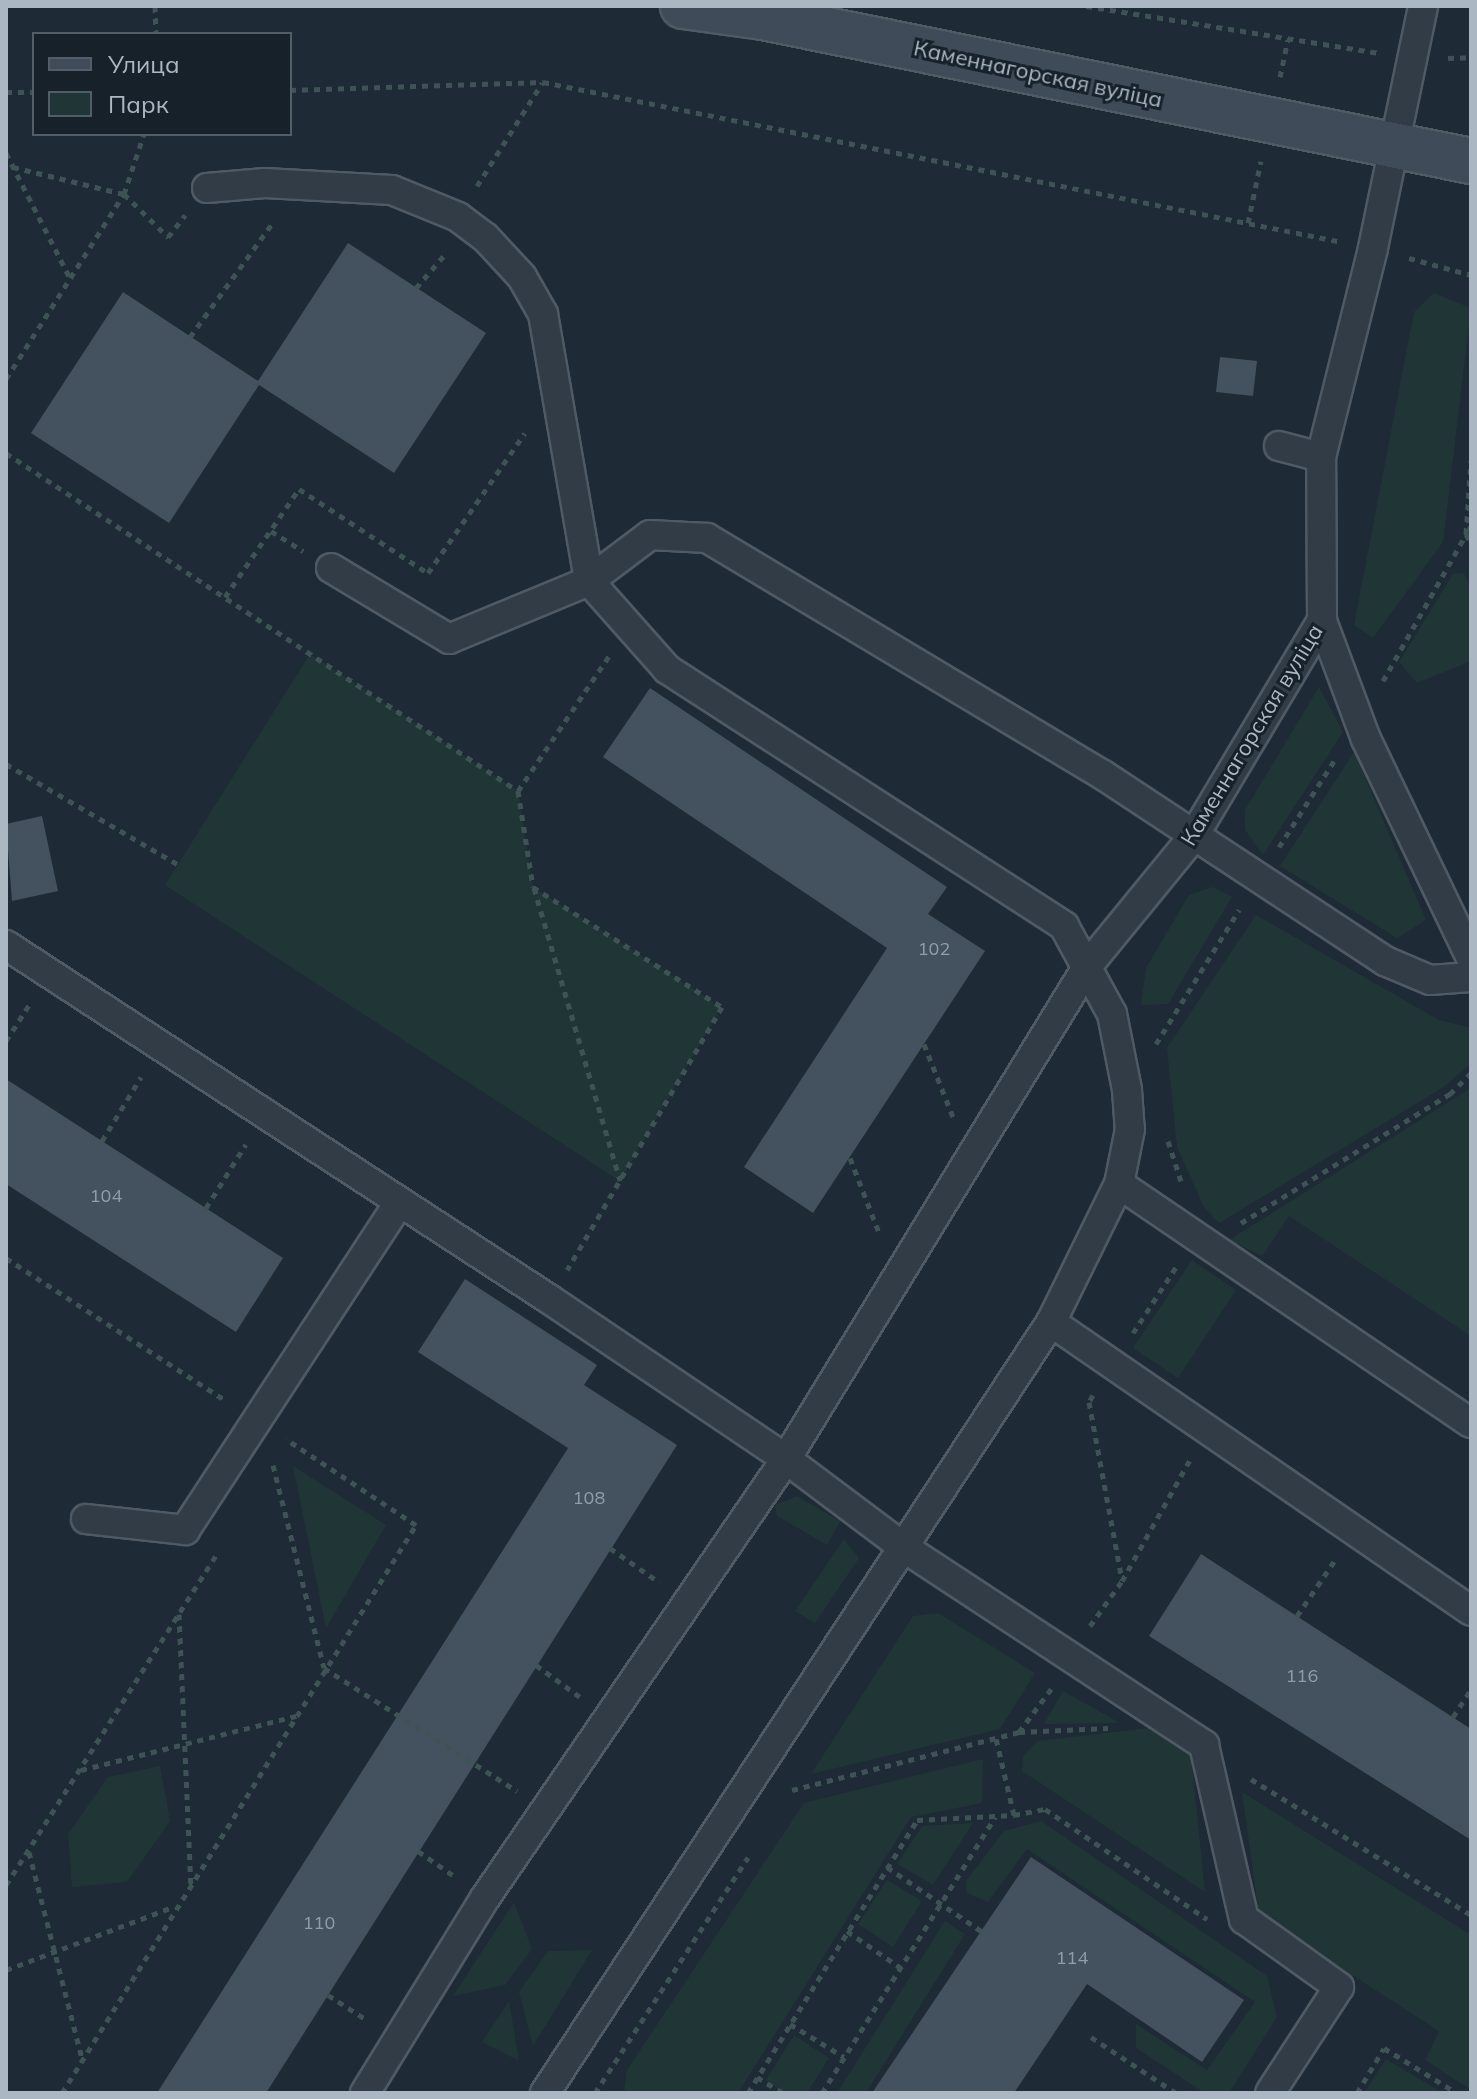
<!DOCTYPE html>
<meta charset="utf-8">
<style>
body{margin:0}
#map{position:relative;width:1477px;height:2099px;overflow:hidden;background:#1e2a35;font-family:Mulish,sans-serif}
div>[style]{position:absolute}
.green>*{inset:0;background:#203636}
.building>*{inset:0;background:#445260}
.path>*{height:5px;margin-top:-2.5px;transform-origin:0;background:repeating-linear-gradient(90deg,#3d5354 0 6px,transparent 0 12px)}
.roads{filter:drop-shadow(2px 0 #4f5a64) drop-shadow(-2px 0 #4f5a64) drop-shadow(0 2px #4f5a64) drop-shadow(0 -2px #4f5a64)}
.lane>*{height:28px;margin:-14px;padding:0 14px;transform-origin:14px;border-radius:14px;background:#313c46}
.secondary>*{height:44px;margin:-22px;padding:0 22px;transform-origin:22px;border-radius:22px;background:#3f4b59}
span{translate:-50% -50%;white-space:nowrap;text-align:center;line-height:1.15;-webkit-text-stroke:6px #17212a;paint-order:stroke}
.number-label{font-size:18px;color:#919eaa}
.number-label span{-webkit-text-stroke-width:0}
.street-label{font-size:22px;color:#abb7c3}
.frame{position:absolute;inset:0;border:8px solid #abb7c3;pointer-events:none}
.legend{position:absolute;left:32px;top:32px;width:260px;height:104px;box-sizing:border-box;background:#17212a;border:2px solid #525d67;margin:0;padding:10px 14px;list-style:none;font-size:24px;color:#abb7c3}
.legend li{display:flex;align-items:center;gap:16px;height:40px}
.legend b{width:40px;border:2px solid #525d67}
</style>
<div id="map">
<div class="green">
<div style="clip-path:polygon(1434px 293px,1471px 308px,1443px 542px,1373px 638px,1354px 625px,1414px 312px)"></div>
<div style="clip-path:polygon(1464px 573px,1471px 588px,1471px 661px,1417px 683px,1399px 662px,1453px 574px)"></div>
<div style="clip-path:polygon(310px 654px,518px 791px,533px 887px,722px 1007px,620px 1181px,165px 885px)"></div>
<div style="clip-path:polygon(1319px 687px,1343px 732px,1263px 855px,1245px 830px,1245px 810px)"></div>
<div style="clip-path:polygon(1354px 752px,1426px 920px,1397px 938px,1280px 866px)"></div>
<div style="clip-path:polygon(1212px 887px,1232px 897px,1168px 1004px,1141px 1005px,1146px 968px,1189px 895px)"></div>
<div style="clip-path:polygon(1256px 915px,1439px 1020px,1471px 1028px,1471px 1064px,1442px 1088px,1219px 1223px,1204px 1207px,1177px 1147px,1167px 1048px)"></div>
<div style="clip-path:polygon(1471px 1088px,1471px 1336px,1289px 1216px,1262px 1256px,1229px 1240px)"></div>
<div style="clip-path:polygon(1192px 1260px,1236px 1290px,1178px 1378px,1133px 1348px)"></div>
<div style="clip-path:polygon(293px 1466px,386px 1525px,326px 1628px)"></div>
<div style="clip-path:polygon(797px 1496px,840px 1521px,827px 1545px,777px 1516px,775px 1505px)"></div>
<div style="clip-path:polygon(844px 1539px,859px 1558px,815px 1623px,795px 1611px)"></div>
<div style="clip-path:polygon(938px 1613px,1035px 1673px,1000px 1729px,811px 1774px,913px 1616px)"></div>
<div style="clip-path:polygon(1063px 1691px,1120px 1723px,1044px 1724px)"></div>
<div style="clip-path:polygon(1149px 1728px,1191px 1755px,1205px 1892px,1022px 1771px,1023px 1756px,1037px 1741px)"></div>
<div style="clip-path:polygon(983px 1759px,982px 1803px,911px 1817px,738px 2093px,624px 2093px,627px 2070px,804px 1803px)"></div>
<div style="clip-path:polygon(160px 1766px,170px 1821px,127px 1882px,72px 1887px,68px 1834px,108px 1777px)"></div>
<div style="clip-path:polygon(1242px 1792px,1471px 1935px,1471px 2090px,1425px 2060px,1439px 2031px,1259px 1915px)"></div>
<div style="clip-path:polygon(1041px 1821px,1267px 1976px,1277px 2017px,1229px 2093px,1205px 2093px,1136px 2048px,1136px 2024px,1207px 2070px,1255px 2002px,1027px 1849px,988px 1902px,967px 1893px,966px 1881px,1004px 1831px)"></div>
<div style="clip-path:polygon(973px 1823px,933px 1885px,897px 1864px,922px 1826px)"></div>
<div style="clip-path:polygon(887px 1880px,922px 1901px,893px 1947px,858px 1924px)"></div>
<div style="clip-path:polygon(514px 1902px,532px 1949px,505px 1985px,453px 1996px)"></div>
<div style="clip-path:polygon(945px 1921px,965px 1934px,866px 2093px,837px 2093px)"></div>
<div style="clip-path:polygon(592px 1950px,533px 2046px,519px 1992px,548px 1951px)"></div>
<div style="clip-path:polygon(509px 2001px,519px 2061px,482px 2042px)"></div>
<div style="clip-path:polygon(794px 2035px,829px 2058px,807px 2093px,785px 2093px,766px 2080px)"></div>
<div style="clip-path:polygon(1386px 2059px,1443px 2093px,1364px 2093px)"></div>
</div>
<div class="building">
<div style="clip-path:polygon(348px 243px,486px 333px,394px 473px,259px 385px,169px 523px,31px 433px,123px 292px,258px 381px)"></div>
<div style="clip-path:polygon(1220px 357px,1257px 361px,1253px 396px,1216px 392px)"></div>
<div style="clip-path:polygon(650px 688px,947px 887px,928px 914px,985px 951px,813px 1213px,744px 1167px,887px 948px,603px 757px)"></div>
<div style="clip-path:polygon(42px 816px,58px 891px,12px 901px,6px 824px)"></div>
<div style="clip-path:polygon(6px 1079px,283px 1258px,236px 1332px,6px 1184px)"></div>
<div style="clip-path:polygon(465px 1279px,597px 1365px,584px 1385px,677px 1445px,266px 2093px,157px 2093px,568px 1448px,418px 1352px)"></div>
<div style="clip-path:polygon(1201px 1554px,1471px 1729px,1471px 1840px,1149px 1636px)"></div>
<div style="clip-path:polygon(1031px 1857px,1244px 2000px,1202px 2062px,1087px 1984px,1014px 2093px,872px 2093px)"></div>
</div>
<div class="path">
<div style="left:155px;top:6px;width:28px;rotate:88deg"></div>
<div style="left:1086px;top:6px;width:297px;rotate:9.1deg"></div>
<div style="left:1448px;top:58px;width:23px;rotate:-2deg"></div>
<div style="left:1280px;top:77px;width:38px;rotate:-78deg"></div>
<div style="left:290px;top:90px;width:253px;rotate:-1.8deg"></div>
<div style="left:543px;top:82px;width:810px;rotate:11.32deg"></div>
<div style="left:6px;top:92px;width:28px"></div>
<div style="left:6px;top:153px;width:138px;rotate:62.9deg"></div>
<div style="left:13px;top:167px;width:114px;rotate:13.7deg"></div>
<div style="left:124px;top:194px;width:62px;rotate:44.3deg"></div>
<div style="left:168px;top:237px;width:28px;rotate:-52deg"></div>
<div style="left:477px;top:186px;width:122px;rotate:-57.7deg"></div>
<div style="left:1248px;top:223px;width:63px;rotate:-78.2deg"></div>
<div style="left:1409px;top:258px;width:64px;rotate:15.3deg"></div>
<div style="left:416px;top:288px;width:48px;rotate:-49.3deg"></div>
<div style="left:190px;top:337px;width:143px;rotate:-54.1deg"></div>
<div style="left:6px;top:379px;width:219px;rotate:-57.5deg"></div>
<div style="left:124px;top:194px;width:63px;rotate:-71.6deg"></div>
<div style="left:6px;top:453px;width:614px;rotate:33.43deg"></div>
<div style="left:518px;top:791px;width:97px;rotate:81.1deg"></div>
<div style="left:533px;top:887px;width:224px;rotate:32.4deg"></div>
<div style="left:722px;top:1007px;width:305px;rotate:120.5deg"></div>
<div style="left:1471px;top:526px;width:9px;rotate:122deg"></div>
<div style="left:1466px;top:534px;width:10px;rotate:61deg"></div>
<div style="left:271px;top:531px;width:38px;rotate:32deg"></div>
<div style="left:225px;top:597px;width:131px;rotate:-55.6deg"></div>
<div style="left:299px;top:489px;width:154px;rotate:33.1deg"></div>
<div style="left:428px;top:573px;width:170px;rotate:-55.3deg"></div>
<div style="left:1383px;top:681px;width:169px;rotate:-60.5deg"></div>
<div style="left:1466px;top:534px;width:74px;rotate:-86.1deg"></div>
<div style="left:6px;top:764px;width:200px;rotate:30.3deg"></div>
<div style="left:518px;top:791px;width:163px;rotate:-56deg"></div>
<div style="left:1279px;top:847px;width:106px;rotate:-57.4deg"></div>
<div style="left:534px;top:888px;width:305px;rotate:73.6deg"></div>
<div style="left:6px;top:1041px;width:43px;rotate:-57.4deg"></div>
<div style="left:924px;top:1044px;width:79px;rotate:68.3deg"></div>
<div style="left:1156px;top:1044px;width:158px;rotate:-58.2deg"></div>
<div style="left:102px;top:1141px;width:75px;rotate:-58.6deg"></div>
<div style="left:1168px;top:1141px;width:42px;rotate:72deg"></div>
<div style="left:850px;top:1158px;width:83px;rotate:68.7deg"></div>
<div style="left:206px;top:1208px;width:75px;rotate:-58deg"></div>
<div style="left:1241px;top:1223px;width:246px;rotate:-31.7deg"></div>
<div style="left:1450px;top:1094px;width:30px;rotate:-45deg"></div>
<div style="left:6px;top:1258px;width:262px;rotate:33deg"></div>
<div style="left:1133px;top:1333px;width:79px;rotate:-56.9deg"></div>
<div style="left:1093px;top:1395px;width:8px;rotate:120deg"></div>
<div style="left:1089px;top:1402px;width:181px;rotate:79.5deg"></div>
<div style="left:273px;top:1465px;width:209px;rotate:75.9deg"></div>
<div style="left:324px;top:1668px;width:229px;rotate:32.5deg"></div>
<div style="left:610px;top:1548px;width:60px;rotate:34.8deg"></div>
<div style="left:179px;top:1614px;width:270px;rotate:87.5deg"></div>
<div style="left:1297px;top:1616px;width:68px;rotate:-55.8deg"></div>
<div style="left:1090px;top:1626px;width:55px;rotate:-54.6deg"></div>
<div style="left:1122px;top:1581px;width:139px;rotate:-60.7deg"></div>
<div style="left:536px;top:1665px;width:54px;rotate:36deg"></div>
<div style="left:1453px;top:1717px;width:33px;rotate:-57deg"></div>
<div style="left:1019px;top:1732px;width:89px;rotate:-2.6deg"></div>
<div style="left:81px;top:1770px;width:222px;rotate:-14.1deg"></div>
<div style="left:1251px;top:1779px;width:259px;rotate:31.7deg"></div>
<div style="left:792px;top:1790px;width:234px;rotate:-14.3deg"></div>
<div style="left:1019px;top:1732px;width:54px;rotate:-53.3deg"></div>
<div style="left:1014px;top:1815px;width:32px;rotate:-11deg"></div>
<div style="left:1045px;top:1809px;width:196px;rotate:34.2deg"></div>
<div style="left:418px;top:1851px;width:47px;rotate:34.7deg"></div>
<div style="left:29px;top:1852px;width:214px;rotate:75.6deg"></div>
<div style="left:887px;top:1867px;width:114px;rotate:34.2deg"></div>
<div style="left:6px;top:1885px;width:391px;rotate:-57.5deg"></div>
<div style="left:847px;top:1931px;width:65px;rotate:34.4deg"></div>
<div style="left:6px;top:1970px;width:178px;rotate:-20.7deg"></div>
<div style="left:328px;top:1995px;width:46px;rotate:32.7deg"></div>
<div style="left:790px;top:2024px;width:63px;rotate:31.4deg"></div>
<div style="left:1091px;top:2037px;width:102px;rotate:33.4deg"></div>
<div style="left:757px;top:2077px;width:31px;rotate:32deg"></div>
<div style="left:62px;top:2093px;width:669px;rotate:-58.07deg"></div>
<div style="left:416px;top:1525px;width:156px;rotate:-146.5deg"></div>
<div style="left:595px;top:2093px;width:281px;rotate:-57deg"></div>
<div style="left:748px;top:2093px;width:321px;rotate:-58.2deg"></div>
<div style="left:917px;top:1820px;width:97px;rotate:-3deg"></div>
<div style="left:1014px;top:1815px;width:79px;rotate:-103.2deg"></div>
<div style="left:822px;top:2093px;width:326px;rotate:-57.9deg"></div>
<div style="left:1357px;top:2093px;width:52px;rotate:-59deg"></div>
<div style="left:1384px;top:2048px;width:86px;rotate:31.7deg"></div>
</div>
<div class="roads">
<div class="lane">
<div style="left:207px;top:188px;width:58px;rotate:-4.9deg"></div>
<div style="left:265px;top:183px;width:127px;rotate:3.2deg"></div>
<div style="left:392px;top:190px;width:71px;rotate:22.2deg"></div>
<div style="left:458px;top:217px;width:34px;rotate:37deg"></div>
<div style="left:485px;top:237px;width:54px;rotate:47.2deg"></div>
<div style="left:522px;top:277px;width:43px;rotate:60.4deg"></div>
<div style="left:543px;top:314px;width:271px;rotate:80.2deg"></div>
<div style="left:589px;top:581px;width:118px;rotate:48.4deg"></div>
<div style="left:667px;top:669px;width:473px;rotate:32.9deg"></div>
<div style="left:1064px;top:926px;width:100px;rotate:61.4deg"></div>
<div style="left:1112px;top:1014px;width:77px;rotate:78.8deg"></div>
<div style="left:1127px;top:1090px;width:39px;rotate:86deg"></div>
<div style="left:1130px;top:1129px;width:56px;rotate:101.3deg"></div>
<div style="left:1119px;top:1184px;width:154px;rotate:116.2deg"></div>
<div style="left:1051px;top:1322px;width:922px;rotate:123.28deg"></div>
<div style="left:1279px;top:446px;width:43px;rotate:14.7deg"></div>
<div style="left:331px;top:568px;width:138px;rotate:31deg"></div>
<div style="left:449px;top:639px;width:152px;rotate:-22.5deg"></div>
<div style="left:589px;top:581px;width:76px;rotate:-37deg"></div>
<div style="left:650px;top:535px;width:57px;rotate:3deg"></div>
<div style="left:707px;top:538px;width:462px;rotate:30.9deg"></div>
<div style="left:1103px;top:775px;width:338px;rotate:33.4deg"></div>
<div style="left:1385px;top:961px;width:49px;rotate:22.9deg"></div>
<div style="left:1430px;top:980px;width:41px;rotate:-4.2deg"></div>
<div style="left:1322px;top:621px;width:126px;rotate:69.6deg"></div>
<div style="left:1366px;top:739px;width:243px;rotate:64.4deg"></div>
<div style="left:6px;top:945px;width:648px;rotate:33.1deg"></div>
<div style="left:549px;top:1299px;width:286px;rotate:34deg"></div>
<div style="left:786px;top:1459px;width:150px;rotate:36.9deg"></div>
<div style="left:906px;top:1549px;width:357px;rotate:33.3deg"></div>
<div style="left:1204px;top:1745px;width:179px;rotate:77.1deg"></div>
<div style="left:1244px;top:1919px;width:117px;rotate:35.6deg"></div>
<div style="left:1339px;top:1987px;width:126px;rotate:123.1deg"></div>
<div style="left:1119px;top:1184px;width:425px;rotate:34.2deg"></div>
<div style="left:1051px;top:1322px;width:510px;rotate:34.53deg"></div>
<div style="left:86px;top:1519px;width:100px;rotate:6.3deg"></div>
<div style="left:185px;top:1530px;width:392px;rotate:-56.8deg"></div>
<div style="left:365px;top:2093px;width:229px;rotate:-58.4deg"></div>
<div style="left:485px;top:1898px;width:532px;rotate:-55.56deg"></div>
<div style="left:786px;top:1459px;width:580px;rotate:-58.53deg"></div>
<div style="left:1089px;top:964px;width:164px;rotate:-50.7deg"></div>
<div style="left:1193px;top:837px;width:252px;rotate:-59.2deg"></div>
<div style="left:1322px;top:621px;width:164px;rotate:-90.3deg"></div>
<div style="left:1321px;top:457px;width:215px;rotate:-76deg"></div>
<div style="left:1373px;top:248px;width:247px;rotate:-78.3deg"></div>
</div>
<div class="secondary">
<div style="left:683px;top:6px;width:81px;rotate:7.8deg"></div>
<div style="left:763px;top:17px;width:722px;rotate:11.5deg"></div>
</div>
</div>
<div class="number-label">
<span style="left:934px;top:949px">102</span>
<span style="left:106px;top:1196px">104</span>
<span style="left:589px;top:1498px">108</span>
<span style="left:1302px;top:1676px">116</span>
<span style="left:319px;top:1923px">110</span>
<span style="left:1072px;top:1958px">114</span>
</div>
<div class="street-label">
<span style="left:1038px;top:74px;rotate:12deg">Каменнагорская вуліца</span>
<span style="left:1252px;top:735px;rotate:-59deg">Каменнагорская вуліца</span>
</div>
<div class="frame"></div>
<ul class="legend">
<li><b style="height:10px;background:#3f4b59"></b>Улица</li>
<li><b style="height:22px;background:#203636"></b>Парк</li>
</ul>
</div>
